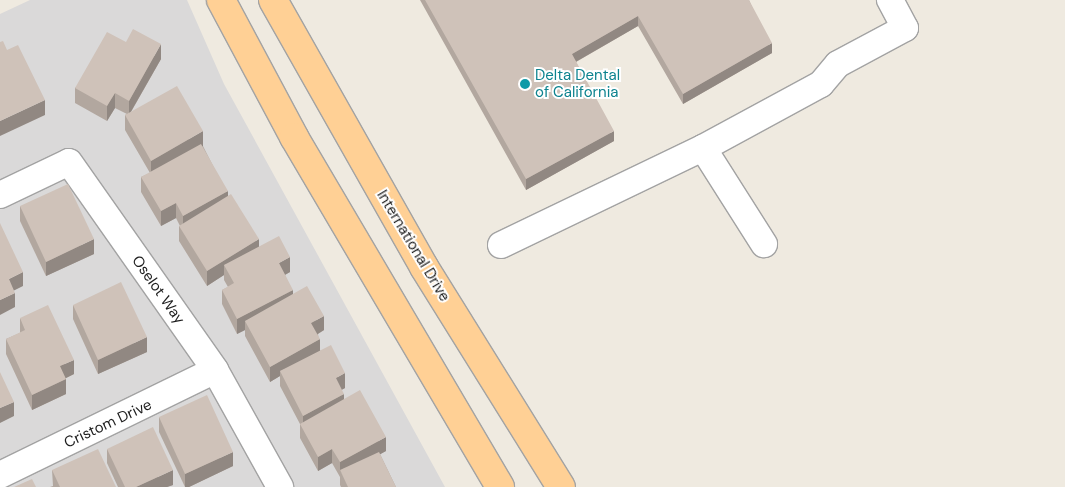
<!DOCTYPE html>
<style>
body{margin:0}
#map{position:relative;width:1065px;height:487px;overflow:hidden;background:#efeae0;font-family:"DM Sans",sans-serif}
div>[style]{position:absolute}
.residential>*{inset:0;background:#dad9d9}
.roads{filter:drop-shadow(1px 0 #a3a3a3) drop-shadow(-1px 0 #a3a3a3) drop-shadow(0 1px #a3a3a3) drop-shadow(0 -1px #a3a3a3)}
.minor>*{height:26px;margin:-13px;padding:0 13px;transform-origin:13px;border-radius:13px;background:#fff}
.major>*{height:28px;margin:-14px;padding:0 14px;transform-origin:14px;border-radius:14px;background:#ffd095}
.wall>*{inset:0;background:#b2a79f}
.shaded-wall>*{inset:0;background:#918882}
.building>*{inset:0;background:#cfc2b9}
.dots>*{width:14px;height:14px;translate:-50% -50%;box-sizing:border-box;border:2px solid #fff;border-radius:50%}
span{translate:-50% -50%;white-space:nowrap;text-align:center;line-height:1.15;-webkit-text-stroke:4px #fff;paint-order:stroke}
.culture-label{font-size:15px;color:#0d838f}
.left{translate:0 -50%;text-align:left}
.street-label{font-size:15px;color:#1c1c1c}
</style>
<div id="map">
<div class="residential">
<div style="clip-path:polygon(30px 0,187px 0,224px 84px,445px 487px,0 487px,0 14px)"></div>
</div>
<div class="roads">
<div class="minor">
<div style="left:703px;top:148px;width:114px;rotate:57.6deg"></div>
<div style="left:0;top:195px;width:76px;rotate:-25.6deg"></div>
<div style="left:69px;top:162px;width:254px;rotate:54.9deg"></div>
<div style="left:215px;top:370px;width:134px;rotate:60.9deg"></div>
<div style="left:501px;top:245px;width:224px;rotate:-25.7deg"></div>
<div style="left:703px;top:148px;width:134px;rotate:-28.5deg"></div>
<div style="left:821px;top:84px;width:26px;rotate:-50deg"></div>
<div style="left:838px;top:64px;width:76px;rotate:-28.2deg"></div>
<div style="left:905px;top:28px;width:32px;rotate:-118deg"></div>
<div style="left:0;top:475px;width:239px;rotate:-26deg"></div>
</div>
<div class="major">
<div style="left:221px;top:0;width:155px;rotate:61.9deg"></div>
<div style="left:294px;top:137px;width:406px;rotate:59.5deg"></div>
<div style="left:273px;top:0;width:307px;rotate:60.5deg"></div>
<div style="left:424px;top:267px;width:259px;rotate:58.1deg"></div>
</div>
</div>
<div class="wall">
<div style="clip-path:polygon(420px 0,749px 0,772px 53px,683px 104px,638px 26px,576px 62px,614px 141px,526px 190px)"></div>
<div style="clip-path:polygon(126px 42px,161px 59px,131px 112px,203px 146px,228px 196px,259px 247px,290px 272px,285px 275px,293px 294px,324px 330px,318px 334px,320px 350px,345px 388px,341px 390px,344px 399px,386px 451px,380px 454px,396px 487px,341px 487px,340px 485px,340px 477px,332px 463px,318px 471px,300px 438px,300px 424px,280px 386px,280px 376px,270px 382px,245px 336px,245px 330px,237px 334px,222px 304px,222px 290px,228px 287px,224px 280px,224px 275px,207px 286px,179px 241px,179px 226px,180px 226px,176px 218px,161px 226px,141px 192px,141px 177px,150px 173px,125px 130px,125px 115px,127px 114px,115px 108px,107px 121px,75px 103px,75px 88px)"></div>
<div style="clip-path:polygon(20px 206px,94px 254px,46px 276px,20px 221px)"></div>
<div style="clip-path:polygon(73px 305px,147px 352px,98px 374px,73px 319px)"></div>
<div style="clip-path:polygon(20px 318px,74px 374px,66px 378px,66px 394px,32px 410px,6px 354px,6px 339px,20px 333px)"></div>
<div style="clip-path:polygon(159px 417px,233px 466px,189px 487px,185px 487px,159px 432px)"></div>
<div style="clip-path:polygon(107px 449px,173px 485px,167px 487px,118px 487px,107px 463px)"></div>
<div style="clip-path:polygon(52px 470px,116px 487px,50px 487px,53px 486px)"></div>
</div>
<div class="shaded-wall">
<div style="clip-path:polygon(638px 16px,638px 26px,572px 64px,572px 54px)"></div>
<div style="clip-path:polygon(772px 43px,772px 53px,683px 104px,683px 94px)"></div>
<div style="clip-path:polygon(161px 44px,161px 59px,129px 115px,129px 101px)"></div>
<div style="clip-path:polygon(115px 93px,115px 108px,107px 121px,107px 106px)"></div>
<div style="clip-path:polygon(45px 100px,45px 115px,0 136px,0 121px)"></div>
<div style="clip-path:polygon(203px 131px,203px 146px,151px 175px,151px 161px)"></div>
<div style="clip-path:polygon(614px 131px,614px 141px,526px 190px,526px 179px)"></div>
<div style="clip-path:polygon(228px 191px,228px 206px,183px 230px,183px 216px)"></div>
<div style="clip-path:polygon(176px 203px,176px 218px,161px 226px,161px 211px)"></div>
<div style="clip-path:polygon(94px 239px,94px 254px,46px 276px,46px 262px)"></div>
<div style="clip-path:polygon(259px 239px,259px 254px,224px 265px,224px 275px,207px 286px,207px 271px)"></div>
<div style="clip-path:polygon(290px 257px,290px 272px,279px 278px,279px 263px)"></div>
<div style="clip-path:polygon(23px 272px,23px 286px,9px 293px,9px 279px)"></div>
<div style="clip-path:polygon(293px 290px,293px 304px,245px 321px,245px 330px,237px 334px,237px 319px)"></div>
<div style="clip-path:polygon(15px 293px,15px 307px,0 315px,0 300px)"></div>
<div style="clip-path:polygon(324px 316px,324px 330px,311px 338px,311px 323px)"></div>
<div style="clip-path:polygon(147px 337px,147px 352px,98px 374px,98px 360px)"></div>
<div style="clip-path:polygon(320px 339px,320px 354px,280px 371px,280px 376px,270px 382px,270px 367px)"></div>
<div style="clip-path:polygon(74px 360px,74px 374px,60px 381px,60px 366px)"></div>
<div style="clip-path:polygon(345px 373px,345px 388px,336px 393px,336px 378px)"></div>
<div style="clip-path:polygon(66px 379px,66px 394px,32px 410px,32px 395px)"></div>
<div style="clip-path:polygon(344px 394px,344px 409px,303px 430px,303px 416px)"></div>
<div style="clip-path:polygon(14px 402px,14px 416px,0 423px,0 408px)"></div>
<div style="clip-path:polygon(386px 437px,386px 451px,343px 475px,340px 470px,340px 477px,340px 462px)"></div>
<div style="clip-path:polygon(332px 449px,332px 463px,318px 471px,318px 457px)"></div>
<div style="clip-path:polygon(233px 452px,233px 466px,189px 487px,185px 487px,185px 474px)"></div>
<div style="clip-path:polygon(173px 470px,173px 485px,167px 487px,136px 487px)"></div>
</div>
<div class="building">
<div style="clip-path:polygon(425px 0,749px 0,772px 43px,683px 94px,638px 16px,572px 54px,614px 131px,526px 179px)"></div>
<div style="clip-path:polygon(133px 29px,161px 44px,129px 101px,115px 93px,107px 106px,75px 88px,107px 32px,126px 42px)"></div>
<div style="clip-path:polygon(3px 41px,7px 50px,18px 45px,45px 100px,0 121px,0 42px)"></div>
<div style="clip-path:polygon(177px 86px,203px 131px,151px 161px,125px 115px)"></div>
<div style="clip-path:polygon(201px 144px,228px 191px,183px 216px,176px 203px,161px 211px,141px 177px)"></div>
<div style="clip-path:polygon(68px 184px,94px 239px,46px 262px,20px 206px)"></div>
<div style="clip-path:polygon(231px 194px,259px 239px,207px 271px,179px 226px)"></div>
<div style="clip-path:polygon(0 223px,23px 272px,9px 279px,15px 293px,0 300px)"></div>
<div style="clip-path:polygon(279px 236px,290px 257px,279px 263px,293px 290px,237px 319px,222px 290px,234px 283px,224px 265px)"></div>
<div style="clip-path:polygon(121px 282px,147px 337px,98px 360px,73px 305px)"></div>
<div style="clip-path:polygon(307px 286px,324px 316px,311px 323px,320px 339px,270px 367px,245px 321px)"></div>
<div style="clip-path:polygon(48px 305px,74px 360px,60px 366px,66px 379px,32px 395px,6px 339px,25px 330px,20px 318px)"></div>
<div style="clip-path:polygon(331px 345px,345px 373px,336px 378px,344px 394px,303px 416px,280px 371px)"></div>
<div style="clip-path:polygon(0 372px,14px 402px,0 408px)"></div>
<div style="clip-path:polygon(360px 390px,386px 437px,340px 462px,332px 449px,318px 457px,300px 424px)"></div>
<div style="clip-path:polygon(207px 395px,233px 452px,185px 474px,159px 417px)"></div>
<div style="clip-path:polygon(153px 427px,173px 470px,136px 487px,125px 487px,107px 449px)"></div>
<div style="clip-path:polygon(98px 449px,116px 487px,60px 487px,52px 470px)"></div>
<div style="clip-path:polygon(379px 452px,396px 487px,348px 487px,340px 470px)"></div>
<div style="clip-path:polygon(32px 479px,36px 487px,14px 487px)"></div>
</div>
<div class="dots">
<div style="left:525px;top:84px;background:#0f9aa8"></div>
</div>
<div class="culture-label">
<span class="left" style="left:535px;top:84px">Delta Dental<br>of California</span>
</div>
<div class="street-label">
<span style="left:413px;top:246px;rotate:59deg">International Drive</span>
<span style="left:158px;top:290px;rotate:55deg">Oselot Way</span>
<span style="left:108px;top:424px;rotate:-25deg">Cristom Drive</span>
</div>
</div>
